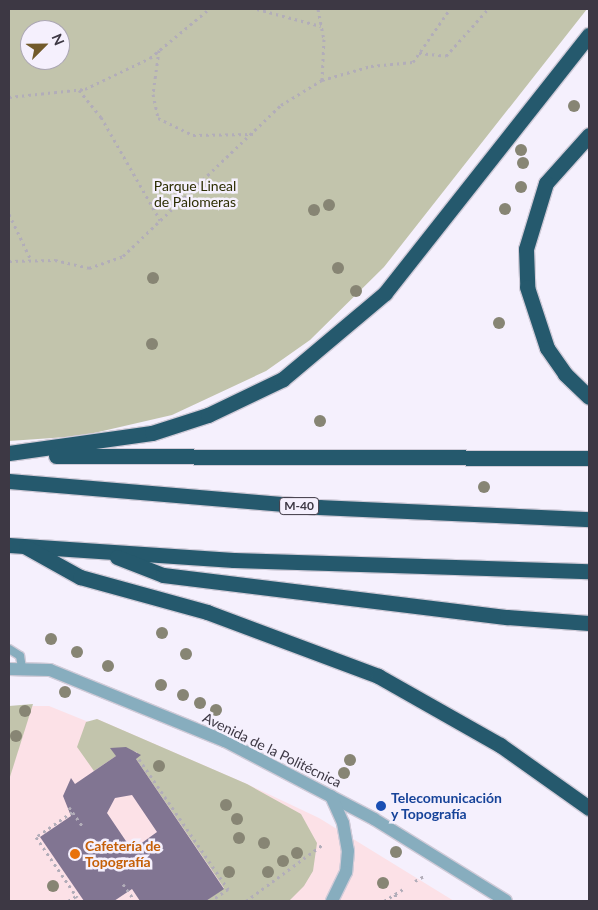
<!DOCTYPE html>
<meta charset="utf-8">
<style>
body{margin:0}
#map{position:relative;width:598px;height:910px;overflow:hidden;background:#f5f0fd;font-family:Lato,sans-serif}
div>[style]{position:absolute}
.education>*{inset:0;background:#fce1e7}
.green>*{inset:0;background:#c2c4ac}
.building>*{inset:0;background:#817592}
.path>*{height:3px;margin-top:-1.5px;transform-origin:0;background:repeating-linear-gradient(90deg,#b2adb9 0 2.5px,transparent 0 6.5px)}
.roads{filter:drop-shadow(1px 0 #d0cbd8) drop-shadow(-1px 0 #d0cbd8) drop-shadow(0 1px #d0cbd8) drop-shadow(0 -1px #d0cbd8)}
.lane>*{height:8px;margin:-4px;padding:0 4px;transform-origin:4px;border-radius:4px;background:#87adbe}
.street>*{height:12px;margin:-6px;padding:0 6px;transform-origin:6px;border-radius:6px;background:#87adbe}
.highway>*{height:15px;margin:-7.5px;padding:0 7.5px;transform-origin:7.5px;border-radius:7.5px;background:#25596d}
.trees>*{width:12px;height:12px;margin:-6px;border-radius:50%;background:#878574}
.dots>*{width:14px;height:14px;translate:-50% -50%;box-sizing:border-box;border:2px solid #f5f0fd;border-radius:50%}
span{translate:-50% -50%;white-space:nowrap;text-align:center;line-height:1.15;-webkit-text-stroke:5px #f5f0fd;paint-order:stroke}
.shield-label span{padding:1px 4px;background:#f5f0fd;border:1px solid;border-radius:4px;-webkit-text-stroke-width:0}
.shield-label{font-size:12px;color:#3d3844;font-weight:700}
.park-label{font-size:14px;color:#2d2e03}
.street-label{font-size:14px;color:#3d3844}
.transit-label{font-size:14px;color:#164399;font-weight:700}
.left{translate:0 -50%;text-align:left}
.food-label{font-size:14px;color:#c56008;font-weight:700}
.frame{position:absolute;inset:0;border:10px solid #3d3844;pointer-events:none}
.north{position:absolute;left:20px;top:20px;width:50px;height:50px;box-sizing:border-box;background:#f5f0fd;border:1px solid #aba6b3;border-radius:50%;rotate:67deg;font-size:14px;font-weight:700;line-height:20px;text-align:center;color:#3d3844}
.north::after{content:'';display:block;margin:auto;width:18px;height:22px;background:#725a2b;clip-path:polygon(50% 0,100% 100%,50% 72%,0 100%)}
</style>
<div id="map">
<div class="education">
<div style="clip-path:polygon(9px 706px,49px 706px,91px 723px,97px 719px,247px 784px,319px 818px,454px 901px,9px 901px)"></div>
</div>
<div class="green">
<div style="clip-path:polygon(evenodd,9px 9px,587px 9px,384px 267px,310px 340px,266px 371px,172px 415px,81px 436px,9px 441px,9px 9px,30px 30px,60px 30px,60px 60px,30px 60px,30px 30px)"></div>
<div style="clip-path:polygon(33px 704px,9px 780px,9px 706px)"></div>
<div style="clip-path:polygon(97px 719px,247px 784px,301px 814px,317px 843px,313px 871px,304px 886px,289px 901px,206px 901px,224px 888px,136px 759px,137px 752px,116px 749px,116px 756px,94px 771px,77px 747px,86px 722px)"></div>
</div>
<div class="building">
<div style="clip-path:polygon(evenodd,110px 748px,126px 747px,141px 755px,136px 759px,224px 889px,206px 901px,140px 901px,132px 889px,114px 901px,84px 901px,40px 837px,71px 816px,63px 796px,71px 778px,75px 784px,116px 756px,110px 748px,132px 795px,157px 832px,132px 850px,107px 813px,115px 798px,132px 795px)"></div>
</div>
<div class="path">
<div style="left:257px;top:9px;width:66px;rotate:14.9deg"></div>
<div style="left:318px;top:9px;width:31px;rotate:79deg"></div>
<div style="left:324px;top:39px;width:41px;rotate:92.8deg"></div>
<div style="left:159px;top:50px;width:44px;rotate:97.8deg"></div>
<div style="left:153px;top:94px;width:25px;rotate:78deg"></div>
<div style="left:158px;top:118px;width:39px;rotate:26deg"></div>
<div style="left:193px;top:135px;width:60px;rotate:-1deg"></div>
<div style="left:419px;top:53px;width:27px;rotate:6deg"></div>
<div style="left:446px;top:56px;width:63px;rotate:-48.2deg"></div>
<div style="left:79px;top:90px;width:35px;rotate:51deg"></div>
<div style="left:101px;top:117px;width:119px;rotate:60.2deg"></div>
<div style="left:9px;top:97px;width:76px;rotate:-6deg"></div>
<div style="left:85px;top:89px;width:72px;rotate:-25.5deg"></div>
<div style="left:150px;top:58px;width:77px;rotate:-39.7deg"></div>
<div style="left:9px;top:214px;width:51px;rotate:64.4deg"></div>
<div style="left:9px;top:261px;width:46px;rotate:-1.2deg"></div>
<div style="left:55px;top:260px;width:35px;rotate:13deg"></div>
<div style="left:89px;top:268px;width:36px;rotate:-19deg"></div>
<div style="left:123px;top:256px;width:219px;rotate:-43.7deg"></div>
<div style="left:281px;top:105px;width:48px;rotate:-31.4deg"></div>
<div style="left:322px;top:80px;width:51px;rotate:-15.9deg"></div>
<div style="left:371px;top:66px;width:42px;rotate:-5.4deg"></div>
<div style="left:413px;top:62px;width:65px;rotate:-55.1deg"></div>
<div style="left:139px;top:759px;width:158px;rotate:55.6deg"></div>
<div style="left:228px;top:889px;width:21px;rotate:145deg"></div>
<div style="left:69px;top:807px;width:24px;rotate:55deg"></div>
<div style="left:72px;top:812px;width:44px;rotate:145.2deg"></div>
<div style="left:36px;top:837px;width:73px;rotate:55.7deg"></div>
<div style="left:415px;top:881px;width:13px;rotate:-29deg"></div>
<div style="left:123px;top:884px;width:21px;rotate:55deg"></div>
<div style="left:395px;top:894px;width:7px;rotate:74deg"></div>
<div style="left:68px;top:901px;width:9px;rotate:-32deg"></div>
<div style="left:246px;top:901px;width:94px;rotate:-36.4deg"></div>
<div style="left:384px;top:901px;width:25px;rotate:-32deg"></div>
</div>
<div class="roads">
<div class="lane">
<div style="left:9px;top:649px;width:13px;rotate:32deg"></div>
<div style="left:20px;top:656px;width:11px;rotate:80deg"></div>
</div>
<div class="street">
<div style="left:9px;top:669px;width:41px;rotate:1.4deg"></div>
<div style="left:50px;top:670px;width:189px;rotate:22.1deg"></div>
<div style="left:225px;top:741px;width:168px;rotate:27.6deg"></div>
<div style="left:374px;top:819px;width:155px;rotate:31.8deg"></div>
<div style="left:331px;top:796px;width:30px;rotate:66deg"></div>
<div style="left:343px;top:823px;width:28px;rotate:80deg"></div>
<div style="left:348px;top:851px;width:21px;rotate:95deg"></div>
<div style="left:346px;top:872px;width:32px;rotate:116deg"></div>
</div>
<div class="highway">
<div style="left:589px;top:135px;width:64px;rotate:131.9deg"></div>
<div style="left:546px;top:183px;width:69px;rotate:106.9deg"></div>
<div style="left:526px;top:249px;width:38px;rotate:88deg"></div>
<div style="left:527px;top:287px;width:64px;rotate:71.8deg"></div>
<div style="left:547px;top:348px;width:32px;rotate:55deg"></div>
<div style="left:565px;top:374px;width:33px;rotate:44deg"></div>
<div style="left:9px;top:453px;width:144px;rotate:-8deg"></div>
<div style="left:152px;top:433px;width:59px;rotate:-17.8deg"></div>
<div style="left:208px;top:415px;width:83px;rotate:-25.6deg"></div>
<div style="left:283px;top:379px;width:133px;rotate:-40.1deg"></div>
<div style="left:385px;top:293px;width:329px;rotate:-51.7deg"></div>
<div style="left:56px;top:456px;width:533px;rotate:0.21deg"></div>
<div style="left:9px;top:481px;width:312px;rotate:4.8deg"></div>
<div style="left:320px;top:507px;width:269px;rotate:2.6deg"></div>
<div style="left:9px;top:545px;width:225px;rotate:3.8deg"></div>
<div style="left:234px;top:560px;width:355px;rotate:1.8deg"></div>
<div style="left:26px;top:547px;width:62px;rotate:29.1deg"></div>
<div style="left:80px;top:577px;width:132px;rotate:15.4deg"></div>
<div style="left:207px;top:612px;width:183px;rotate:20.5deg"></div>
<div style="left:378px;top:676px;width:140px;rotate:29.5deg"></div>
<div style="left:500px;top:745px;width:109px;rotate:35.3deg"></div>
<div style="left:117px;top:557px;width:49px;rotate:21.4deg"></div>
<div style="left:163px;top:575px;width:347px;rotate:7deg"></div>
<div style="left:507px;top:617px;width:82px;rotate:4.2deg"></div>
</div>
</div>
<div class="trees">
<div style="left:574px;top:106px"></div>
<div style="left:521px;top:150px"></div>
<div style="left:523px;top:163px"></div>
<div style="left:521px;top:187px"></div>
<div style="left:329px;top:205px"></div>
<div style="left:505px;top:209px"></div>
<div style="left:314px;top:210px"></div>
<div style="left:338px;top:268px"></div>
<div style="left:153px;top:278px"></div>
<div style="left:356px;top:291px"></div>
<div style="left:499px;top:323px"></div>
<div style="left:152px;top:344px"></div>
<div style="left:320px;top:421px"></div>
<div style="left:484px;top:487px"></div>
<div style="left:162px;top:633px"></div>
<div style="left:51px;top:639px"></div>
<div style="left:77px;top:652px"></div>
<div style="left:186px;top:654px"></div>
<div style="left:108px;top:666px"></div>
<div style="left:161px;top:685px"></div>
<div style="left:65px;top:692px"></div>
<div style="left:183px;top:695px"></div>
<div style="left:200px;top:703px"></div>
<div style="left:216px;top:710px"></div>
<div style="left:25px;top:711px"></div>
<div style="left:16px;top:736px"></div>
<div style="left:350px;top:760px"></div>
<div style="left:159px;top:766px"></div>
<div style="left:344px;top:773px"></div>
<div style="left:226px;top:805px"></div>
<div style="left:237px;top:819px"></div>
<div style="left:239px;top:838px"></div>
<div style="left:264px;top:843px"></div>
<div style="left:396px;top:852px"></div>
<div style="left:297px;top:853px"></div>
<div style="left:283px;top:861px"></div>
<div style="left:229px;top:872px"></div>
<div style="left:268px;top:872px"></div>
<div style="left:383px;top:883px"></div>
<div style="left:53px;top:886px"></div>
</div>
<div class="dots">
<div style="left:381px;top:806px;background:#1a4fb4"></div>
<div style="left:75px;top:854px;background:#e8710a"></div>
</div>
<div class="shield-label">
<span style="left:299px;top:506px">M-40</span>
</div>
<div class="park-label">
<span style="left:195px;top:194px">Parque Lineal<br>de Palomeras</span>
</div>
<div class="street-label">
<span style="left:272px;top:750px;rotate:26deg">Avenida de la Politécnica</span>
</div>
<div class="transit-label">
<span class="left" style="left:391px;top:806px">Telecomunicación<br>y Topografía</span>
</div>
<div class="food-label">
<span class="left" style="left:85px;top:854px">Cafetería de<br>Topografía</span>
</div>
<div class="frame"></div>
<div class="north">N</div>
</div>
